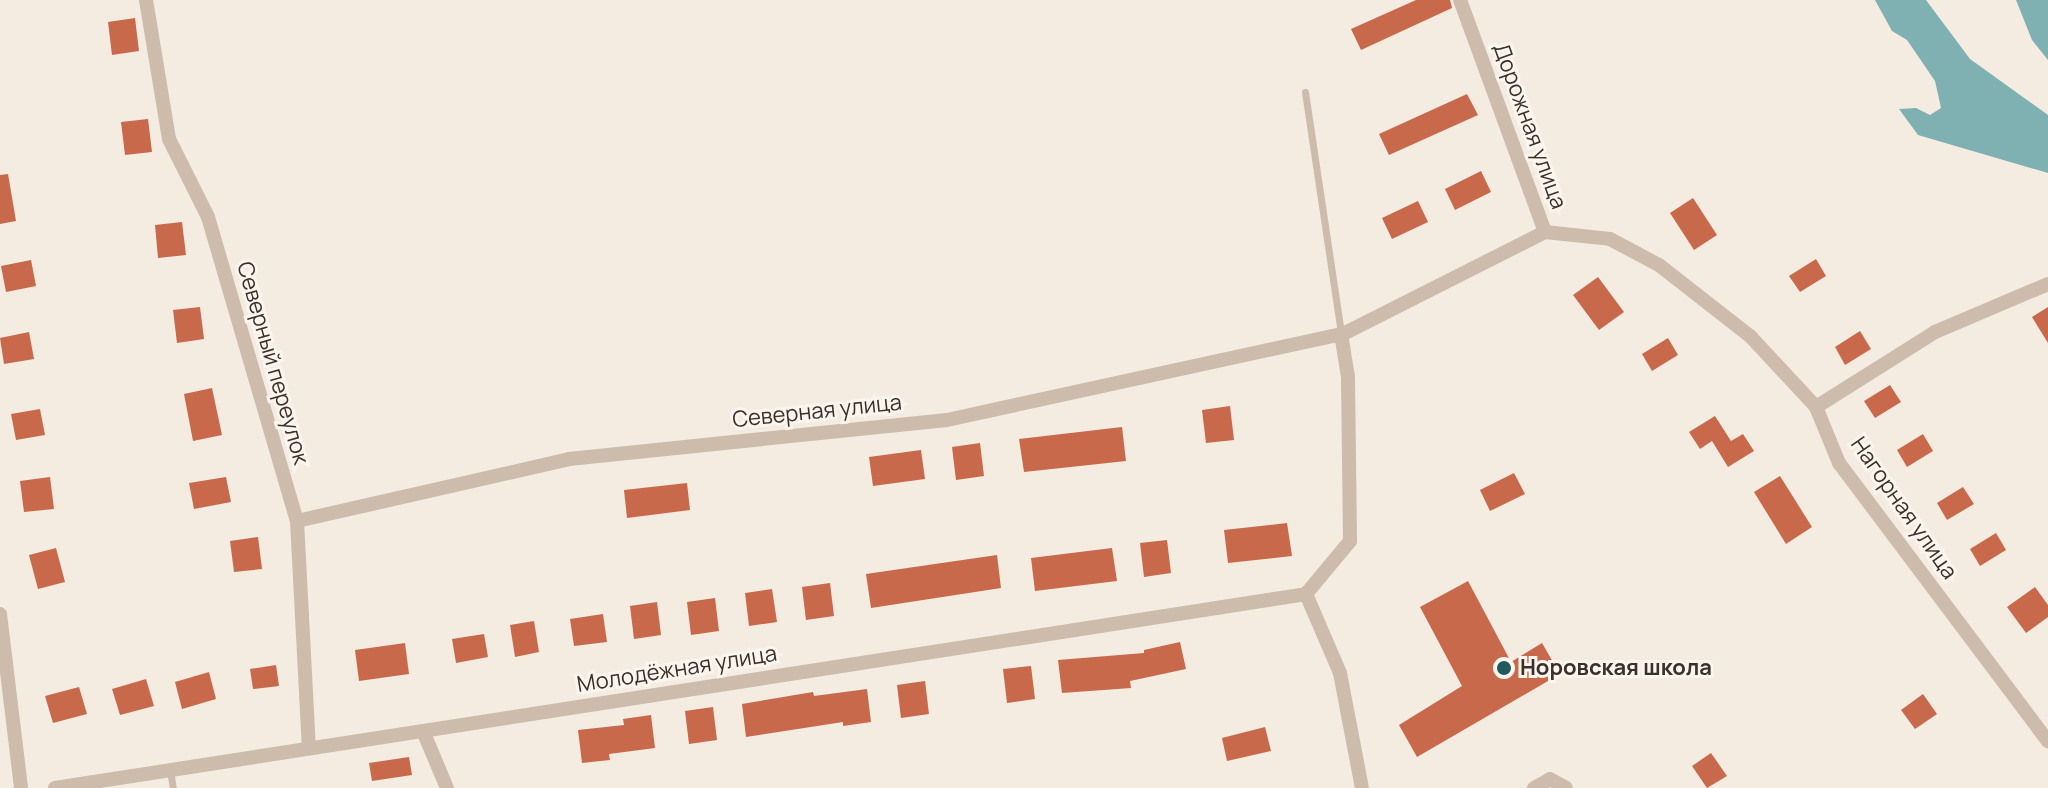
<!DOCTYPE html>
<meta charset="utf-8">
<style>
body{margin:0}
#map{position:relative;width:2048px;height:788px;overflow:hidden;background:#f4ebe1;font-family:Manrope,sans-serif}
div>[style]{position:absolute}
.water>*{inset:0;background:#7fb0b2}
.building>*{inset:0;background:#c8694b}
.service>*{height:7px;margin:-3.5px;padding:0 3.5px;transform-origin:3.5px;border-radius:3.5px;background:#cdbbac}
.minor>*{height:14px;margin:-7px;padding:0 7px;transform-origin:7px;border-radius:7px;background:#cdbbac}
.dots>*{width:22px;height:22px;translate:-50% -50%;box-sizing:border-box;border:4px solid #fbf5ee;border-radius:50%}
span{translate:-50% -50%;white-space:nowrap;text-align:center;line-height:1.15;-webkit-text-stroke:6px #fbf5ee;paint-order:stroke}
.street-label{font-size:22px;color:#3b302b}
.poi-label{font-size:22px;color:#3b302b;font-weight:700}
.left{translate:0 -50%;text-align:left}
</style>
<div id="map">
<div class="water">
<div style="clip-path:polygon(1875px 0,1926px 0,1970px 59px,2048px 115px,2048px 173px,1918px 135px,1899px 109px,1916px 108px,1930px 115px,1941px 108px,1935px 81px,1907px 40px,1892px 31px)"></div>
<div style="clip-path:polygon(2016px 0,2048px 0,2048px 60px,2032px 40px)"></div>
</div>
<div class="building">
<div style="clip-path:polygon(1416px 0,1450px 0,1452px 8px,1361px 50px,1351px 29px)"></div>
<div style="clip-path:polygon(135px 18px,139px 51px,112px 55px,108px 22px)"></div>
<div style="clip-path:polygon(1467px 94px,1478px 115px,1389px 155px,1379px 134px)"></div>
<div style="clip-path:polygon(148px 119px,152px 152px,125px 155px,121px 122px)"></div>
<div style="clip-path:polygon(1481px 171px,1491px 192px,1455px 210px,1445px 189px)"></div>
<div style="clip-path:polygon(8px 174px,16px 221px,0 224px,0 175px)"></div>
<div style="clip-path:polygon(1693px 198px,1717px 235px,1694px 250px,1670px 213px)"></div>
<div style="clip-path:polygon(1418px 201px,1428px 222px,1392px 239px,1382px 218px)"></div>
<div style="clip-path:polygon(182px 222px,186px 255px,158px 258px,155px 225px)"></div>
<div style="clip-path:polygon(1816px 259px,1826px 276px,1800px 292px,1789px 276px)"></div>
<div style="clip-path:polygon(31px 260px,36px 286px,6px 292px,1px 266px)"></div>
<div style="clip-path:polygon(1598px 277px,1624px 312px,1599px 330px,1573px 295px)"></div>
<div style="clip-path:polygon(200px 307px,204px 339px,177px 343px,173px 310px)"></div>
<div style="clip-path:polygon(2048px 307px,2048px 343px,2032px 317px)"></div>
<div style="clip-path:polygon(1860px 331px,1871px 349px,1845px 365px,1835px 347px)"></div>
<div style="clip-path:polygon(29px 332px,34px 359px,4px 364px,0 338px)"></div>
<div style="clip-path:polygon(1668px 338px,1678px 355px,1652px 371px,1642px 354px)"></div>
<div style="clip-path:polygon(1890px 385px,1901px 402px,1875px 418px,1864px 401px)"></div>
<div style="clip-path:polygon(212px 388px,222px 435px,193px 441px,184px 394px)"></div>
<div style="clip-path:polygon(1230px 406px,1234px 440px,1206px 443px,1202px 410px)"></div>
<div style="clip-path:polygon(40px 409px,45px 435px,16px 440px,11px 414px)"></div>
<div style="clip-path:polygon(1715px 416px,1731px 441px,1743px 434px,1754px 451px,1728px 467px,1712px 441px,1700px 449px,1689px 432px)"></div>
<div style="clip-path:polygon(1122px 427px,1126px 461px,1024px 472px,1019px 439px)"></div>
<div style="clip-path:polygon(1923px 434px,1933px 451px,1907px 467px,1897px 450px)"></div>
<div style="clip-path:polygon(980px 443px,984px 476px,956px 480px,952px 447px)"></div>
<div style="clip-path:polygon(921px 450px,925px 479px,873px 486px,869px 457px)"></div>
<div style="clip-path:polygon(1514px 473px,1525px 494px,1490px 511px,1480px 490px)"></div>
<div style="clip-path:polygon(1780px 476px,1812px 527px,1786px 544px,1754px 492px)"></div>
<div style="clip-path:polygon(50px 477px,54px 509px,24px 512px,20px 481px)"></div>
<div style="clip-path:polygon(226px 477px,231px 502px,194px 509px,189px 483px)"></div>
<div style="clip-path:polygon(687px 483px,690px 510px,627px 518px,624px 490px)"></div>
<div style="clip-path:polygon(1963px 487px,1974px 504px,1947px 520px,1937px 503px)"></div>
<div style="clip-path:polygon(1287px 523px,1292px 556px,1228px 563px,1224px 530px)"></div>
<div style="clip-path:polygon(1996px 533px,2006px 550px,1980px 566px,1970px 549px)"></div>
<div style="clip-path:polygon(258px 537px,262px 569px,234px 572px,230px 541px)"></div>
<div style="clip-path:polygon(1167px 540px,1171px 573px,1144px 577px,1140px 543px)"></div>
<div style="clip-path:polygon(56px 548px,65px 582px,38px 589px,29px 555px)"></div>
<div style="clip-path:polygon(1112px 548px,1117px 581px,1035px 591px,1031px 558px)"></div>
<div style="clip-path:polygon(997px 555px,1001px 588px,871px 608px,866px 574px)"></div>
<div style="clip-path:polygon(1468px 581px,1511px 662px,1542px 643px,1560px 674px,1417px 757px,1399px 725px,1462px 686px,1420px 607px)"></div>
<div style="clip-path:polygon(830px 583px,834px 616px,806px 620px,802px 587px)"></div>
<div style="clip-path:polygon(2035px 587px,2048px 605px,2048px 617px,2026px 633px,2007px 607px)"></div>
<div style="clip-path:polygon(772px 589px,777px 622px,749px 626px,745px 593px)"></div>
<div style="clip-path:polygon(715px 598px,719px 631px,691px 635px,687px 602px)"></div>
<div style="clip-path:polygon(657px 602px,661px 635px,634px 639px,630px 606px)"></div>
<div style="clip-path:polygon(603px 614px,607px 642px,574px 646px,570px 619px)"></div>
<div style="clip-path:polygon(534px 621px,539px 652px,515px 657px,510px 625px)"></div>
<div style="clip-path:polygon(484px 634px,488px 657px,456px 663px,452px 639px)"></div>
<div style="clip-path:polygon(1180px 642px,1186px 669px,1130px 681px,1131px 688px,1062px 693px,1058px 660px,1144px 653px,1144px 650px)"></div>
<div style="clip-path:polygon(405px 643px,409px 674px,359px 681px,355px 650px)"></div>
<div style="clip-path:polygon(276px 665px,279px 686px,253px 689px,250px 669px)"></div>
<div style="clip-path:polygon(1031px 666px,1035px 699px,1007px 703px,1003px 669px)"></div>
<div style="clip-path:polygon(209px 672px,216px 699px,182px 709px,175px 682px)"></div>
<div style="clip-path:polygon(146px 679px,154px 706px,120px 715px,112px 689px)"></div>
<div style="clip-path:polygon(925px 681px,929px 714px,901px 718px,897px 685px)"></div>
<div style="clip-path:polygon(79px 687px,87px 714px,53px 723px,45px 696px)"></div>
<div style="clip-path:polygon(867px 689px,871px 722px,843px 726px,843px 722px,746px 737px,742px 704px,813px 692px,814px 696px)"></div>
<div style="clip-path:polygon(1923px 694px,1937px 714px,1915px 729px,1901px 710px)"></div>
<div style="clip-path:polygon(713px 707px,717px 740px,689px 744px,685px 711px)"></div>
<div style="clip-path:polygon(651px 715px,655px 748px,609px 754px,610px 760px,582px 763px,578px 730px,624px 725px,623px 719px)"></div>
<div style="clip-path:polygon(1265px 727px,1271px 751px,1227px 761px,1222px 738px)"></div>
<div style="clip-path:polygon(1711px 753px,1727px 776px,1707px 788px,1692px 766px)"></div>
<div style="clip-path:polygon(409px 757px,412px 775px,372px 781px,369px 763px)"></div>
</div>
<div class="service">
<div style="left:1305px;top:92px;width:245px;rotate:81.5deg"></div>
<div style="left:170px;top:770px;width:18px;rotate:81deg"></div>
</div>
<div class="minor">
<div style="left:146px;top:0;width:141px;rotate:80.6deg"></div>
<div style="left:169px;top:139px;width:87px;rotate:63.4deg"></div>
<div style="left:208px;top:217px;width:317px;rotate:73.7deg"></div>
<div style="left:297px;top:521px;width:227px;rotate:87deg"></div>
<div style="left:1545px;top:232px;width:65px;rotate:6.1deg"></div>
<div style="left:1610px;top:239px;width:55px;rotate:28deg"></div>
<div style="left:1659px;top:265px;width:117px;rotate:38deg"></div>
<div style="left:1751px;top:337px;width:96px;rotate:47.1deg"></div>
<div style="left:1816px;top:407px;width:61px;rotate:67.7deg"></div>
<div style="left:1839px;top:463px;width:348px;rotate:53.1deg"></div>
<div style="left:1816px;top:407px;width:141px;rotate:-32.2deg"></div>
<div style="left:1935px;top:332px;width:123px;rotate:-23deg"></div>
<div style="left:297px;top:521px;width:279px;rotate:-12.8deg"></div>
<div style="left:569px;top:459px;width:380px;rotate:-5.9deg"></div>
<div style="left:947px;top:420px;width:407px;rotate:-12.3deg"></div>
<div style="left:1345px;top:333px;width:224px;rotate:-26.8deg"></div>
<div style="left:1545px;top:232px;width:247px;rotate:-110.1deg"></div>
<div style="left:1306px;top:594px;width:69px;rotate:-50.3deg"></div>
<div style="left:1350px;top:541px;width:164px;rotate:-90.7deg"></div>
<div style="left:1348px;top:377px;width:44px;rotate:-99.2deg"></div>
<div style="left:1306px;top:594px;width:86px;rotate:66.7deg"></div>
<div style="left:1340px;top:673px;width:117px;rotate:79.2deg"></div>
<div style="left:0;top:614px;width:175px;rotate:83.1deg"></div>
<div style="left:423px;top:731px;width:62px;rotate:67.2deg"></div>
<div style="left:55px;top:788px;width:1266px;rotate:-8.81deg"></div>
<div style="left:1534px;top:788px;width:18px;rotate:-29deg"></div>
<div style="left:1550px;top:779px;width:18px;rotate:29deg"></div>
</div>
<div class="dots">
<div style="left:1504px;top:668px;background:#1f5a5e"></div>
</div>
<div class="street-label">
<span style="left:1530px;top:126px;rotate:70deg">Дорожная улица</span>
<span style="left:273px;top:363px;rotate:74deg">Северный переулок</span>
<span style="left:817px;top:411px;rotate:-6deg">Северная улица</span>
<span style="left:1904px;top:508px;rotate:55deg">Нагорная улица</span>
<span style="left:677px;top:669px;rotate:-9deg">Молодёжная улица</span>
</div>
<div class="poi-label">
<span class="left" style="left:1520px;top:668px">Норовская школа</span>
</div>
</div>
